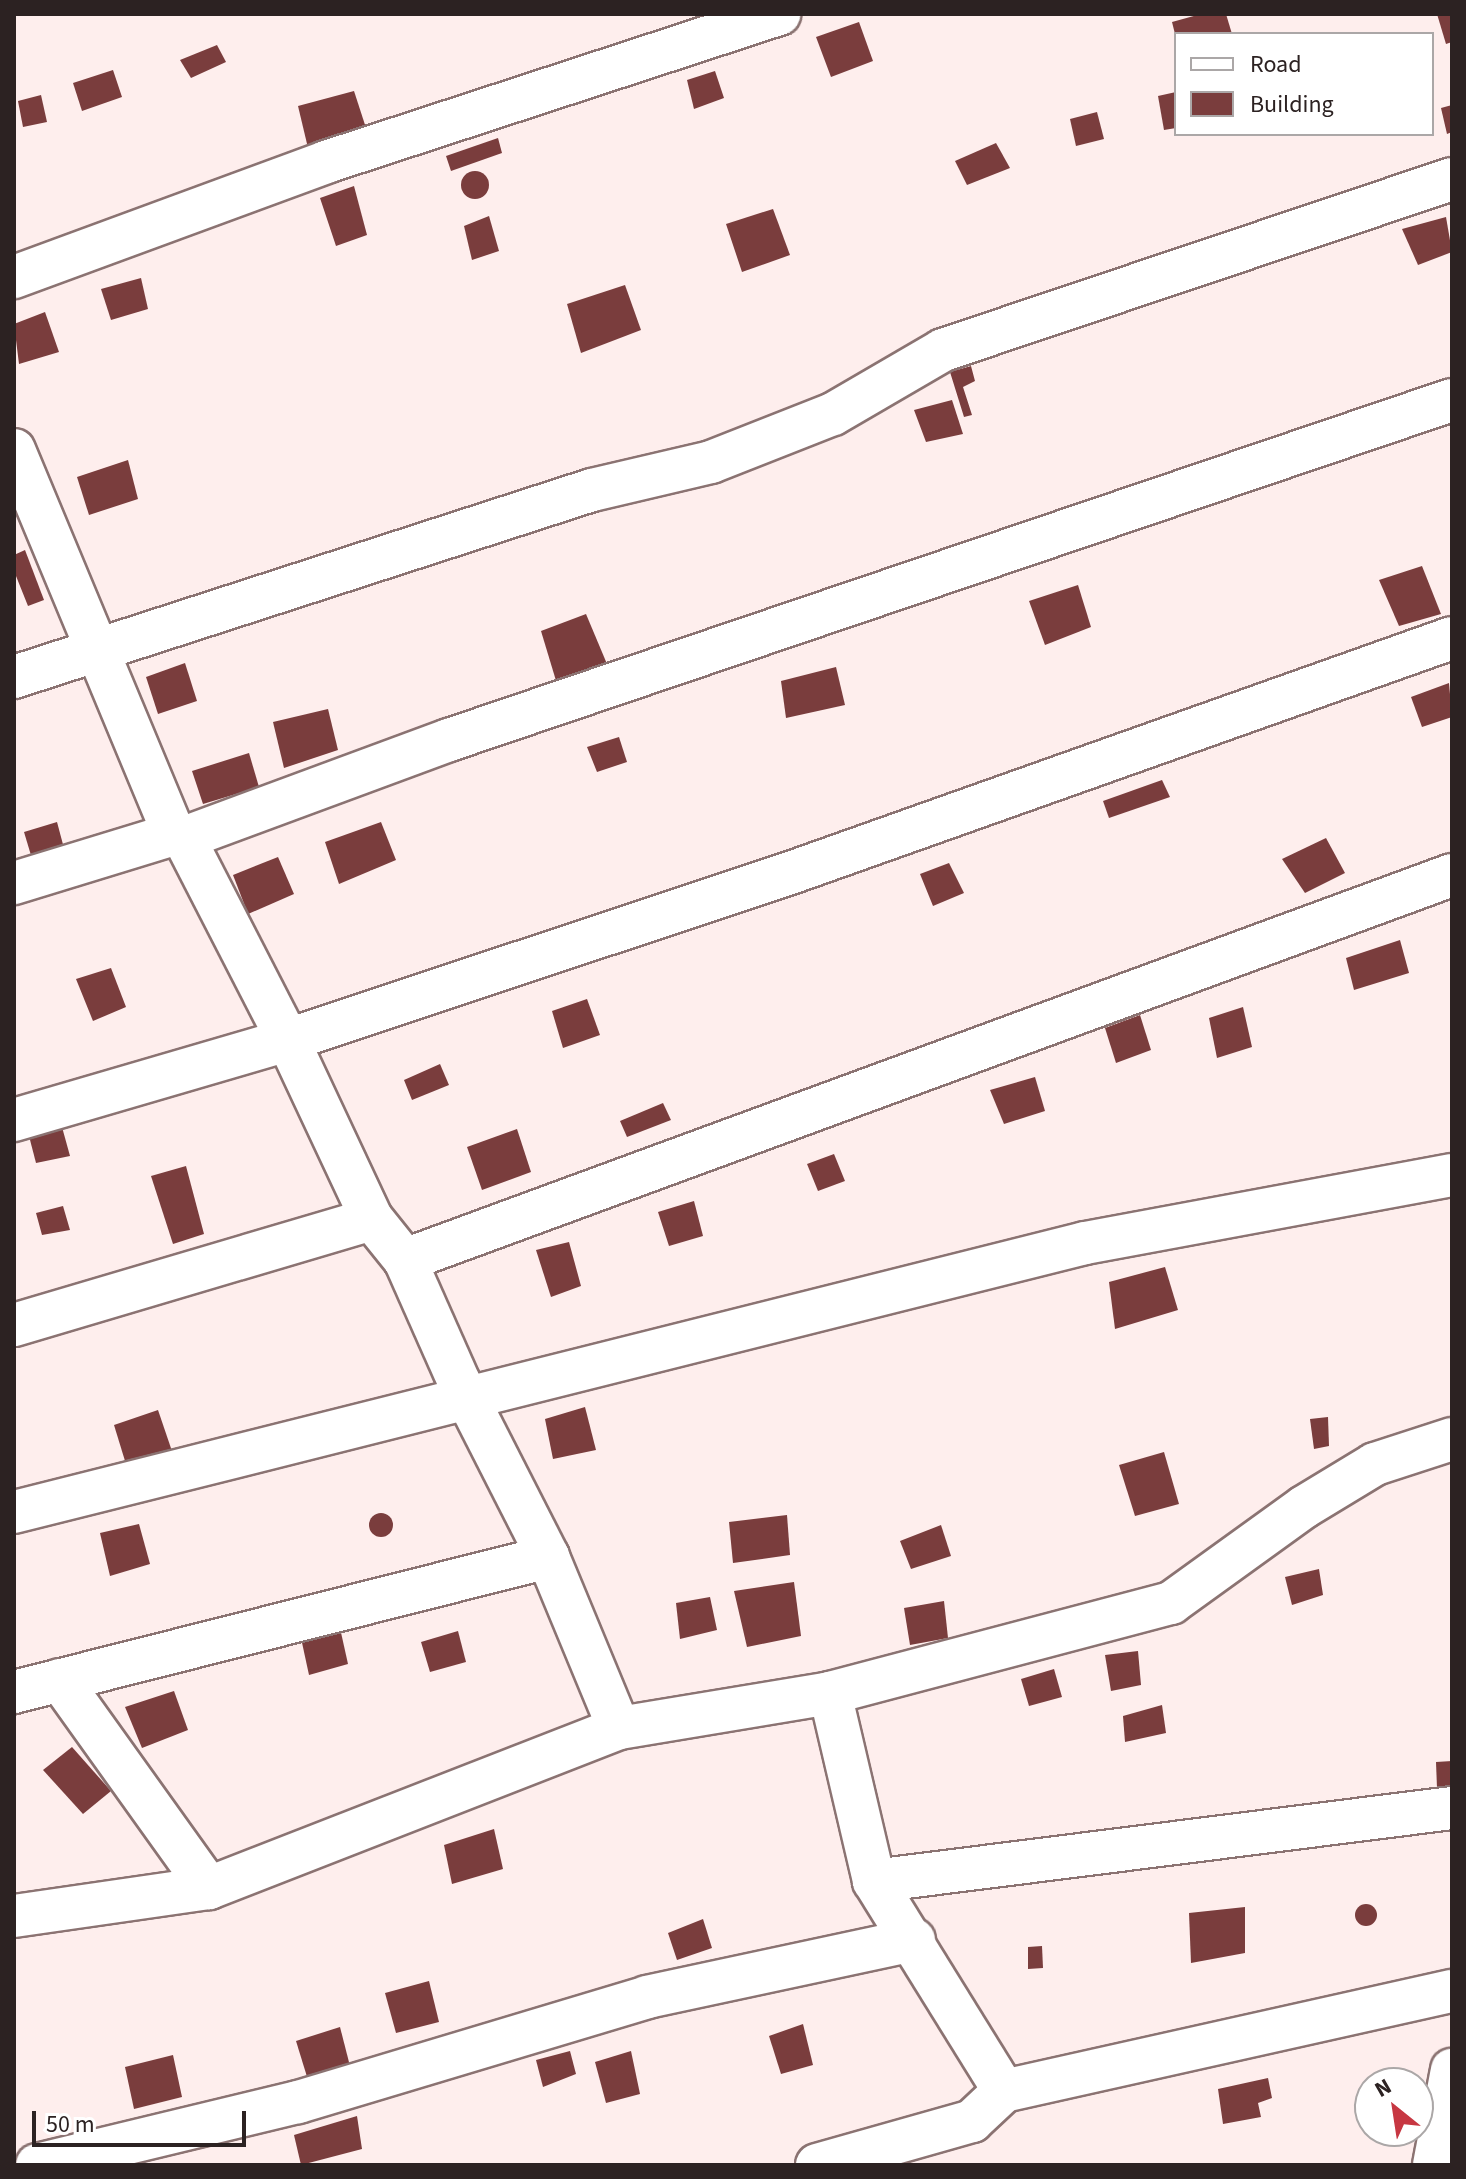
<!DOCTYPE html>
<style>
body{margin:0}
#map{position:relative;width:1466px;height:2179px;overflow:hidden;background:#feeeed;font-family:"Source Sans 3",sans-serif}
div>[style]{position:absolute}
.building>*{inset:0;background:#7a3d3d}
.round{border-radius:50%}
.roads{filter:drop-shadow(2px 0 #8b7372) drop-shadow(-2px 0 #8b7372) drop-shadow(0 2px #8b7372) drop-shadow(0 -2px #8b7372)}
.minor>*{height:42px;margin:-21px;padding:0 21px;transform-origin:21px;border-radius:21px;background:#fff}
span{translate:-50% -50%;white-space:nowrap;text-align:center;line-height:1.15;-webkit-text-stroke:8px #fff;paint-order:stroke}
.frame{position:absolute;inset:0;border:16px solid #2c2222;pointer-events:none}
.legend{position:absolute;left:1174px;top:32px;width:260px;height:104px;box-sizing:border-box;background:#fff;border:2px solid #aba7a7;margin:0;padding:10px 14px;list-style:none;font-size:24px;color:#2c2222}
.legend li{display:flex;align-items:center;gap:16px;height:40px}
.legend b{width:40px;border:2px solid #aba7a7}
.north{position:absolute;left:1354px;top:2067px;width:80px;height:80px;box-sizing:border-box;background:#fff;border:2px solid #aba7a7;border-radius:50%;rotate:330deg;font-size:22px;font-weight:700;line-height:32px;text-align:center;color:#2c2222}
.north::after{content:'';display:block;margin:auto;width:28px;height:36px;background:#c73742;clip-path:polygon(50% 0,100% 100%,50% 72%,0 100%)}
.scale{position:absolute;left:32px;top:2111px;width:214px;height:36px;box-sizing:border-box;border:4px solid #2c2222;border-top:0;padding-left:10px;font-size:24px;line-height:28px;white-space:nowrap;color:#2c2222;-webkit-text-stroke:6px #fff;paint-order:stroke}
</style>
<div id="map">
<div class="building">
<div style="clip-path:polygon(1201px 14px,1226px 14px,1232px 34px,1175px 34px,1172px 22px)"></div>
<div style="clip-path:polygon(1437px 14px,1452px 14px,1452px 42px,1446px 44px)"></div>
<div style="clip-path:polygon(859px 22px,873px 61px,831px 77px,816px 37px)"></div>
<div style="clip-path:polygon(217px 45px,226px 62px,191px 78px,180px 60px)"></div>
<div style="clip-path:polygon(113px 70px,122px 97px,82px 111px,73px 83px)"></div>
<div style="clip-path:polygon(715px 71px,724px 98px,694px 109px,687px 80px)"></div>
<div style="clip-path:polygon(354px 91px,367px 131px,308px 148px,298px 106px)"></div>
<div style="clip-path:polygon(1176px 92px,1176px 128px,1164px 130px,1158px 96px)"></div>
<div style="clip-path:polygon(41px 95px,47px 122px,23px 127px,18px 101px)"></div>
<div style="clip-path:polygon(1452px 105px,1452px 132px,1447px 134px,1441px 108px)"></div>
<div style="clip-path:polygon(1097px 112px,1104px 139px,1076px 146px,1070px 119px)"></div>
<div style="clip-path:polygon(498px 138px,502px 153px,451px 171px,446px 156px)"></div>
<div style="clip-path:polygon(996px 143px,1010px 168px,967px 185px,955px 161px)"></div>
<div class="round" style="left:461px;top:171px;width:28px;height:28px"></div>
<div style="clip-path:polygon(354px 186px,367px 235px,336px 246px,320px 198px)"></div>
<div style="clip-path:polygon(773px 209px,790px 255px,742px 272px,726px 224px)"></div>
<div style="clip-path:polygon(489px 216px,499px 251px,472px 260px,464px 226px)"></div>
<div style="clip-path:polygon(1446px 217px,1452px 252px,1418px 265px,1402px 229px)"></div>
<div style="clip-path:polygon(141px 278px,148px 309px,111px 320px,101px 289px)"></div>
<div style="clip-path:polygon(625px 285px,641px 330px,581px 353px,567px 304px)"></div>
<div style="clip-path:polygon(45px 312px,59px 352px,19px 364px,14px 324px)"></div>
<div style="clip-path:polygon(971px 366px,975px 381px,963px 387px,972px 415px,964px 417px,950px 372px)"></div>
<div style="clip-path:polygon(952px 400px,963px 434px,926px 442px,914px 410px)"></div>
<div style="clip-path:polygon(128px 460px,138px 499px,89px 515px,77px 477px)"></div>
<div style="clip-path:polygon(25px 550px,44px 600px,28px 606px,14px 571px,14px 555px)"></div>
<div style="clip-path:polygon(1422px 566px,1441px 614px,1399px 626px,1379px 580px)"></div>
<div style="clip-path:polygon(1078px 585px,1091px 627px,1045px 645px,1029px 601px)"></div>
<div style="clip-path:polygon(586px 614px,607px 664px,557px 684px,541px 631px)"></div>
<div style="clip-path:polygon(185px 663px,197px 701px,158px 714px,146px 677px)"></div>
<div style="clip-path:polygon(836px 667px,845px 705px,786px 718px,781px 681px)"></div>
<div style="clip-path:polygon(1449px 683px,1452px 717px,1422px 727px,1411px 697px)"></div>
<div style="clip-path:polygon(328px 709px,338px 750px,284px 768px,273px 722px)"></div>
<div style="clip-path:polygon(619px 737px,627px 762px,597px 772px,587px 747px)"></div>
<div style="clip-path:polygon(249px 753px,259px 787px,203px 804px,192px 771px)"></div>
<div style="clip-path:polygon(1162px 780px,1170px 797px,1109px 818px,1103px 801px)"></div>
<div style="clip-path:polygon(57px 822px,65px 852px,33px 862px,24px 832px)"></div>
<div style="clip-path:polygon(381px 822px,396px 860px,339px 884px,325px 842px)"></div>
<div style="clip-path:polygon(1326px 838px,1345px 873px,1305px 893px,1282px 859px)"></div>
<div style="clip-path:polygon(278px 857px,294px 894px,248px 914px,233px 875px)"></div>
<div style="clip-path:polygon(949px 863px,964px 893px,933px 906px,920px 874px)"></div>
<div style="clip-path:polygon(1400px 940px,1409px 973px,1354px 990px,1346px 958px)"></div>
<div style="clip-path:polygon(111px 968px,126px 1007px,93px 1021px,76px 979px)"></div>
<div style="clip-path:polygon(587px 999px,600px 1035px,563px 1048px,552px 1011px)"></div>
<div style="clip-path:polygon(1243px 1007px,1252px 1047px,1217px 1058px,1209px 1018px)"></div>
<div style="clip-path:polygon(1140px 1015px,1151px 1050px,1116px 1063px,1105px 1028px)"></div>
<div style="clip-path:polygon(440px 1064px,449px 1085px,412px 1100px,404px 1080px)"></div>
<div style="clip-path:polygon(1035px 1077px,1045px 1111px,1004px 1124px,990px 1090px)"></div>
<div style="clip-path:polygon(663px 1103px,671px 1120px,627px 1137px,620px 1121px)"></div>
<div style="clip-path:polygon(62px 1127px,70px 1156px,36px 1163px,29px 1136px)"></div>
<div style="clip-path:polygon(517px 1129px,531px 1172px,482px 1190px,467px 1147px)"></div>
<div style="clip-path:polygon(834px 1154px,845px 1181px,818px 1191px,807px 1164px)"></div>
<div style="clip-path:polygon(186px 1166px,204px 1234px,173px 1244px,151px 1176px)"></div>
<div style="clip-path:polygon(694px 1201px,703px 1236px,669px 1246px,658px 1212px)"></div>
<div style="clip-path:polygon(63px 1206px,70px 1230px,42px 1235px,36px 1213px)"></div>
<div style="clip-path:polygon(569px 1242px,581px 1286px,551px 1297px,536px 1250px)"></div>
<div style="clip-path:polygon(1165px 1267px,1178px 1310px,1115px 1329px,1109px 1282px)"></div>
<div style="clip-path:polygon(585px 1407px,596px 1450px,553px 1459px,545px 1419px)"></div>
<div style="clip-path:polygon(158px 1410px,175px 1460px,129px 1474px,114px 1425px)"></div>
<div style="clip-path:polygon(1328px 1417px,1329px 1446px,1314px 1449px,1310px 1419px)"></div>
<div style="clip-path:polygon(1164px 1452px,1179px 1504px,1135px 1516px,1119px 1465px)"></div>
<div class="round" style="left:369px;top:1513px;width:24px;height:24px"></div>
<div style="clip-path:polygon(787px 1515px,790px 1555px,733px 1563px,729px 1522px)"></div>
<div style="clip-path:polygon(139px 1524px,150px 1564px,110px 1576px,100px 1533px)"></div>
<div style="clip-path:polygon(941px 1525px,951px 1556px,911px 1569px,900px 1541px)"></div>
<div style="clip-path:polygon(1319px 1569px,1323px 1595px,1292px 1605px,1285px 1577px)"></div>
<div style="clip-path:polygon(794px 1582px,801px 1636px,747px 1647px,734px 1591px)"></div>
<div style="clip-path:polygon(710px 1597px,717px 1630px,680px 1639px,676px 1603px)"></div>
<div style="clip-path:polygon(944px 1601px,948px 1638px,910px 1645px,904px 1608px)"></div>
<div style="clip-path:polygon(340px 1628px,348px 1664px,309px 1675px,301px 1638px)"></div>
<div style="clip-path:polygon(458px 1631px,466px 1662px,430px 1672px,421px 1642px)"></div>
<div style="clip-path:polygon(1138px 1651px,1141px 1685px,1111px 1691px,1105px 1655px)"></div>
<div style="clip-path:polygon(1054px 1669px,1062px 1697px,1029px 1706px,1021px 1679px)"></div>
<div style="clip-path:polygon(174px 1691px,188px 1730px,142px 1748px,125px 1707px)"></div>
<div style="clip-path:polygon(1162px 1705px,1166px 1733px,1125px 1742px,1123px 1716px)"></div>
<div style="clip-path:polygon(72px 1747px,111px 1791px,83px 1814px,43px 1770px)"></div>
<div style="clip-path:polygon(1452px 1761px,1452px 1787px,1437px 1788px,1436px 1762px)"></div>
<div style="clip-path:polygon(494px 1829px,503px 1869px,452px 1884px,444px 1845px)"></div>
<div class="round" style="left:1355px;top:1904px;width:22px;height:22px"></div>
<div style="clip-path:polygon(1245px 1907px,1245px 1953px,1191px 1963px,1189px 1913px)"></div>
<div style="clip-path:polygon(703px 1919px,712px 1948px,677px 1960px,668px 1933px)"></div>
<div style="clip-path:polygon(1042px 1946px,1043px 1968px,1028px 1969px,1028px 1947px)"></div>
<div style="clip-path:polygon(429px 1981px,439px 2022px,396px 2033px,385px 1993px)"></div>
<div style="clip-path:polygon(803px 2024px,813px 2065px,781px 2074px,769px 2036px)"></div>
<div style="clip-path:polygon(340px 2027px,351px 2070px,308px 2080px,296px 2041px)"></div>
<div style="clip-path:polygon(570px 2051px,576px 2074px,543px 2087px,536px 2060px)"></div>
<div style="clip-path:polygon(631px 2051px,640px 2094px,606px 2103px,595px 2062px)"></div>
<div style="clip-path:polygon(173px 2055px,182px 2097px,134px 2109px,125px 2067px)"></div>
<div style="clip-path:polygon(1268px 2078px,1272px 2098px,1258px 2103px,1261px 2117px,1223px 2124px,1218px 2089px)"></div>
<div style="clip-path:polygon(357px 2116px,362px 2149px,301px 2165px,294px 2135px)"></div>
</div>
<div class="roads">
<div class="minor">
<div style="left:14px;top:277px;width:333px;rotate:-20.2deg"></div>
<div style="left:326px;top:162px;width:477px;rotate:-18.1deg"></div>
<div style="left:14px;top:450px;width:416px;rotate:67.4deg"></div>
<div style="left:174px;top:834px;width:11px;rotate:22deg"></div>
<div style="left:184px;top:838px;width:227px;rotate:62.8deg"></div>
<div style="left:288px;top:1040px;width:198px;rotate:64.9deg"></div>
<div style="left:372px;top:1219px;width:53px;rotate:51.2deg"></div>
<div style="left:405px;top:1260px;width:133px;rotate:66.1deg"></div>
<div style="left:459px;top:1382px;width:196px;rotate:63deg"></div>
<div style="left:548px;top:1557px;width:185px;rotate:67.5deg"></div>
<div style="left:14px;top:677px;width:607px;rotate:-17.93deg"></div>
<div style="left:592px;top:490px;width:122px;rotate:-13.2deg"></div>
<div style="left:711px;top:462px;width:131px;rotate:-21.5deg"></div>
<div style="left:833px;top:414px;width:127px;rotate:-30.2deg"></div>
<div style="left:943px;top:350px;width:537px;rotate:-18.57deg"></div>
<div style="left:184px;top:838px;width:283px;rotate:-20.3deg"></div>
<div style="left:449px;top:740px;width:1059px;rotate:-18.73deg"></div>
<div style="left:14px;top:883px;width:167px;rotate:-17deg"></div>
<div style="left:14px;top:1120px;width:285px;rotate:-16.3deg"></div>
<div style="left:288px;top:1040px;width:532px;rotate:-18.4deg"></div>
<div style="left:793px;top:872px;width:699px;rotate:-19.55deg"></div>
<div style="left:405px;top:1260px;width:1116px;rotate:-20.19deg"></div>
<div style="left:14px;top:1325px;width:373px;rotate:-16.5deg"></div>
<div style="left:14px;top:1512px;width:1104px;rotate:-14.1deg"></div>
<div style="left:1085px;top:1243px;width:373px;rotate:-10.5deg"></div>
<div style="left:60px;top:1680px;width:256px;rotate:54.4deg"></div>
<div style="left:14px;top:1692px;width:551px;rotate:-14.19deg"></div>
<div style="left:830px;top:1693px;width:193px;rotate:76.8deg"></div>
<div style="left:874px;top:1881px;width:247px;rotate:58.2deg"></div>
<div style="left:874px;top:1881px;width:583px;rotate:-7.2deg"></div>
<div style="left:14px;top:1916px;width:197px;rotate:-8.2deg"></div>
<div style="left:209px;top:1888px;width:440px;rotate:-21.3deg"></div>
<div style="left:619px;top:1728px;width:214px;rotate:-9.4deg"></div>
<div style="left:830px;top:1693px;width:353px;rotate:-14.8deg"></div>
<div style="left:1171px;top:1603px;width:164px;rotate:-35.8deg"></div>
<div style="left:1304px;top:1507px;width:83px;rotate:-31.2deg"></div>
<div style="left:1375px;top:1464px;width:81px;rotate:-18deg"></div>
<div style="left:37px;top:2165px;width:268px;rotate:-13.6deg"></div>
<div style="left:298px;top:2102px;width:364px;rotate:-16.7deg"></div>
<div style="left:647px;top:1997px;width:273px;rotate:-12.1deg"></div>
<div style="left:817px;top:2165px;width:161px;rotate:-15.8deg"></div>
<div style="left:972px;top:2121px;width:44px;rotate:-43.2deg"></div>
<div style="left:1004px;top:2091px;width:459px;rotate:-12.6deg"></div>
<div style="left:1434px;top:2165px;width:97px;rotate:-79.3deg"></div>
</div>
</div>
<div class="frame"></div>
<ul class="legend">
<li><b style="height:10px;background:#fff"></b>Road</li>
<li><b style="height:22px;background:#7a3d3d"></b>Building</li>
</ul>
<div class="north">N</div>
<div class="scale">50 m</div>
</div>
